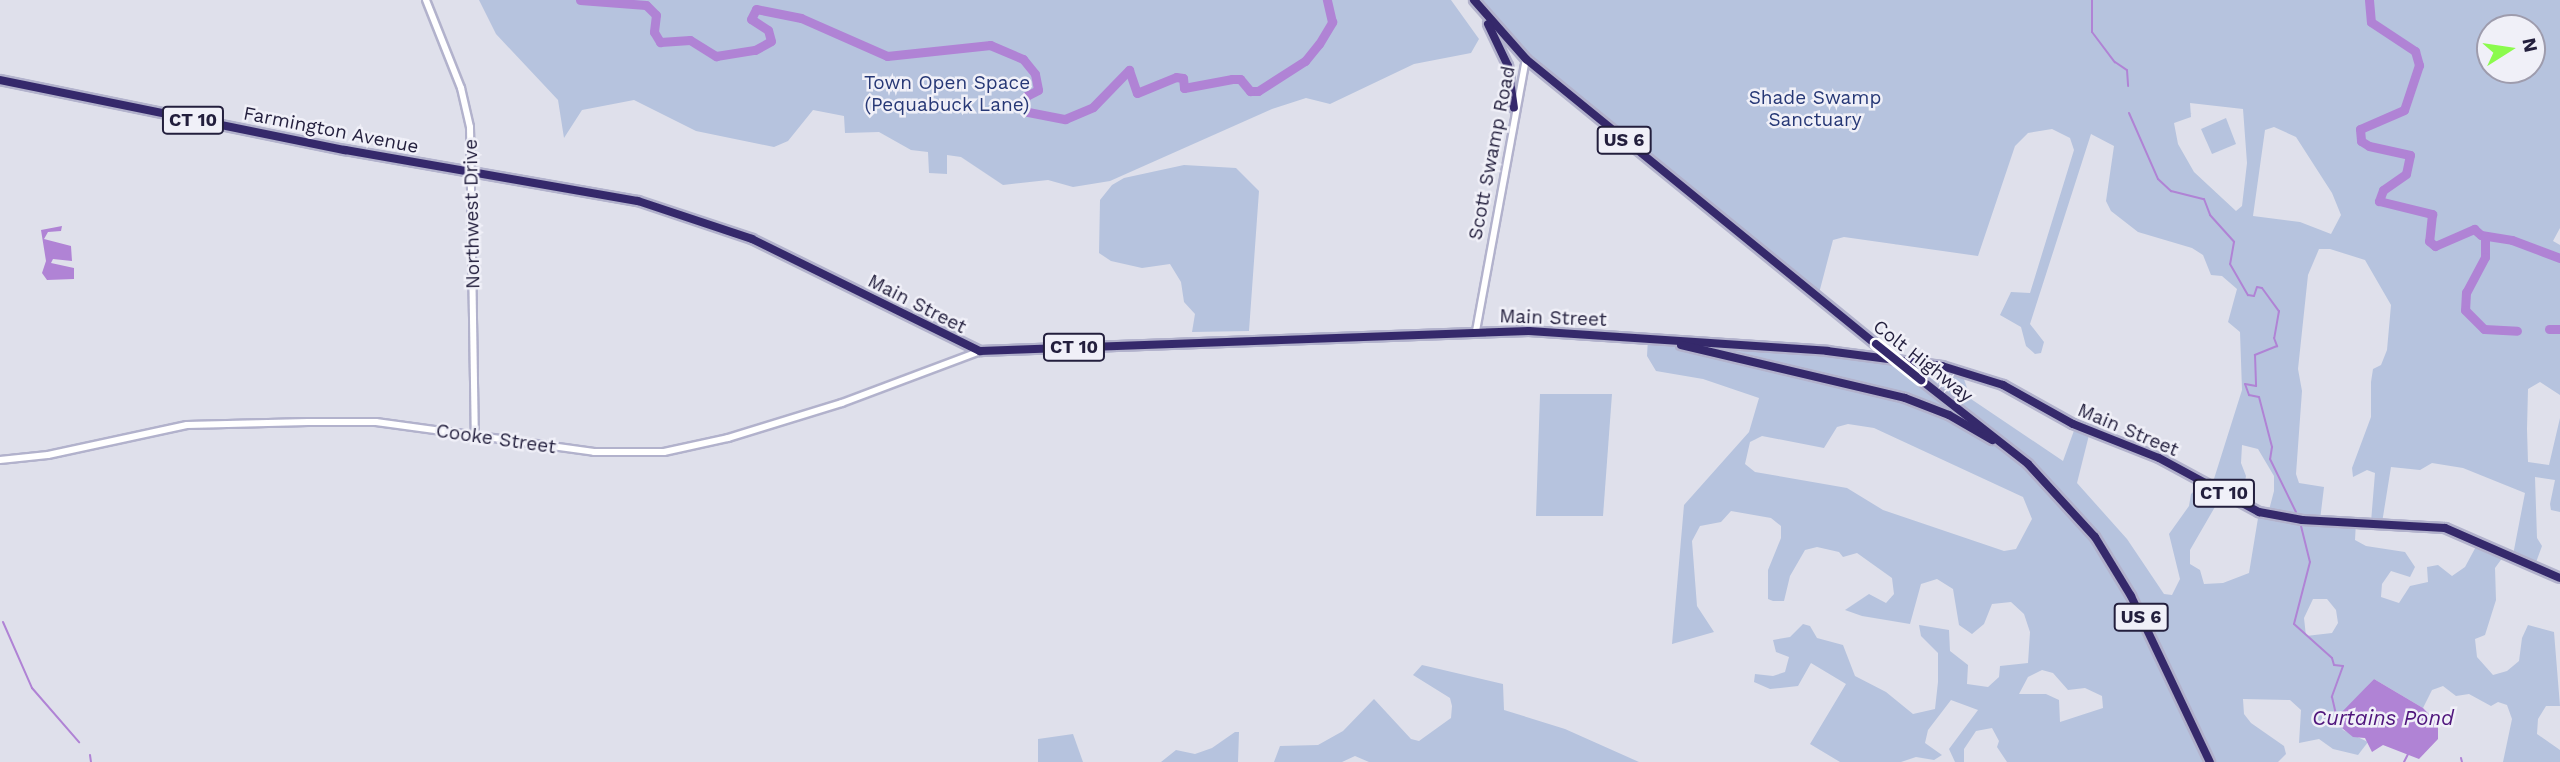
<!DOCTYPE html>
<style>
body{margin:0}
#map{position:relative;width:2560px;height:762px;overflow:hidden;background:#dfe0eb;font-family:"Work Sans",sans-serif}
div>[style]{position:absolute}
.green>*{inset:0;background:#b6c3de}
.water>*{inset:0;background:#b083d5}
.stream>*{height:2px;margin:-1px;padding:0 1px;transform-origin:1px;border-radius:1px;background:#b083d5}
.river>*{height:9px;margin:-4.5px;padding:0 4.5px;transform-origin:4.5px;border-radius:4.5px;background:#b083d5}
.roads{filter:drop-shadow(2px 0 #b2b2cc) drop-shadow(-2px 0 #b2b2cc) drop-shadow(0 2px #b2b2cc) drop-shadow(0 -2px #b2b2cc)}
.secondary>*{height:6px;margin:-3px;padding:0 3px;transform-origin:3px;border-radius:3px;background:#fff}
.highway>*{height:8px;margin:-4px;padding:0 4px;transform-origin:4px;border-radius:4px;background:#35296b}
.bridges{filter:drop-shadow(2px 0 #fff) drop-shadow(-2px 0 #fff) drop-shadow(0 2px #fff) drop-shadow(0 -2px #fff)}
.highway-bridge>*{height:8px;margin:-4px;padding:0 4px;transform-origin:4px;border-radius:4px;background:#35296b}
span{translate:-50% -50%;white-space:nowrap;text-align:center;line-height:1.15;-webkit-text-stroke:5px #f0f0f8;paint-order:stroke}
.shield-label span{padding:2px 5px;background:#f0f0f8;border:2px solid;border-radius:5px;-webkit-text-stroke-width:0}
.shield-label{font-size:18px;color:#231f3d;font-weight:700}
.park-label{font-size:19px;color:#273876}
.street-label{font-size:19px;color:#231f3d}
.water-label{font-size:21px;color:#4f157c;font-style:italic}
.north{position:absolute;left:2476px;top:14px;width:70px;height:70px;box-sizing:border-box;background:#f0f0f8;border:2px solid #9e9cad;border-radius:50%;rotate:78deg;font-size:19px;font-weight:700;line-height:28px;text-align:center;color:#231f3d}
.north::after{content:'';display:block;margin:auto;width:24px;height:32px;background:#8bfb4d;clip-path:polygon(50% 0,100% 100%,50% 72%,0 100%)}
</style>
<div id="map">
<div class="green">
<div style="clip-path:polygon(479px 0,1451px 0,1479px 39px,1471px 53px,1414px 64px,1330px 104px,1306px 98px,1272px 109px,1110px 181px,1073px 187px,1048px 180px,1003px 185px,961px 157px,947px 155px,947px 174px,929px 173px,928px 152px,911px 150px,879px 132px,845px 133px,844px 116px,813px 110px,788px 141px,774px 147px,696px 131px,634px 100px,582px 110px,564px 138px,558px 100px,496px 34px)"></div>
<div style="clip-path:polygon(evenodd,1474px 0,2560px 0,2560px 228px,2553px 241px,2560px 245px,2560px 395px,2540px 382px,2528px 389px,2527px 429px,2528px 462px,2549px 465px,2560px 418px,2560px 512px,2551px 510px,2550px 504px,2555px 480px,2535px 477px,2537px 538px,2542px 546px,2535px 565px,2513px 555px,2525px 493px,2463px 468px,2432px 463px,2420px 470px,2391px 467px,2382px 523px,2371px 522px,2375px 473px,2367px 470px,2353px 477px,2352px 468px,2371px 417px,2371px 382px,2373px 369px,2381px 365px,2387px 350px,2391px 305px,2365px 260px,2330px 249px,2319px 249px,2308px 275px,2298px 369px,2302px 391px,2296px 474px,2299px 483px,2324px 487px,2320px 520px,2356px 522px,2355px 540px,2366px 546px,2405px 552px,2415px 567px,2410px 577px,2391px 571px,2382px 584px,2381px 597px,2399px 603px,2410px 586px,2428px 582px,2427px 567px,2438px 565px,2452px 576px,2465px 567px,2479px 541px,2503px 557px,2495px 568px,2496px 600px,2485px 635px,2475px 639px,2477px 657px,2493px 675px,2507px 671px,2519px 661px,2522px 638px,2528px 625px,2554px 632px,2560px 706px,2546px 706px,2538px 719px,2537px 734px,2560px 750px,2560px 762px,2503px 762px,2512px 719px,2507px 705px,2498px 702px,2491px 706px,2469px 694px,2456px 696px,2443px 686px,2432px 690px,2423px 708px,2374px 679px,2336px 720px,2343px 730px,2368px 742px,2358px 755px,2333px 749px,2319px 739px,2299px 743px,2301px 710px,2290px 700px,2243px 699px,2244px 714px,2251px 723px,2284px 746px,2286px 754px,2278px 762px,2007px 762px,1997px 747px,1999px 741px,1992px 728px,1976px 731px,1964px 749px,1964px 762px,1955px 762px,1949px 749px,1978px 710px,1951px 700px,1928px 730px,1925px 743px,1942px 755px,1934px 760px,1916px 757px,1901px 762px,1840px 762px,1810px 744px,1846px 684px,1811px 663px,1798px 686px,1770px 689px,1754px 682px,1755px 674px,1773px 676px,1785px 672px,1789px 657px,1776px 652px,1773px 640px,1790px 637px,1803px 624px,1810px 626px,1817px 638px,1843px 645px,1855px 676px,1886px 692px,1913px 714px,1935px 709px,1938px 682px,1938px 653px,1921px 636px,1919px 625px,1949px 630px,1950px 651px,1968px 665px,1967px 684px,1988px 687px,1999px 677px,2000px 666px,2028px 663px,2030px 632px,2024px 614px,2011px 602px,1992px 604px,1984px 624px,1972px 634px,1959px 625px,1953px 589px,1937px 579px,1921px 584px,1910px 624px,1862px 616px,1845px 610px,1869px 594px,1886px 603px,1894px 594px,1892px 578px,1857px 553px,1843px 557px,1839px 552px,1817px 547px,1805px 550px,1790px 576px,1784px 601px,1773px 601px,1768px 599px,1768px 570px,1781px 538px,1781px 526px,1771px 518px,1731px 511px,1721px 522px,1700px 526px,1692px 541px,1697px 606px,1714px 632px,1672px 644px,1684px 505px,1749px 432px,1759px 398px,1703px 379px,1656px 371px,1647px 356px,1648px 338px,1827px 351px,1961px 371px,1971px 399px,2063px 461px,2076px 425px,2090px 431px,2077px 483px,2127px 539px,2164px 594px,2172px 595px,2180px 579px,2169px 534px,2189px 506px,2191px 494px,2204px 482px,2213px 482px,2242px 390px,2240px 332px,2228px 322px,2237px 289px,2222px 276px,2211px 275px,2203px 255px,2192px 248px,2138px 232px,2111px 211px,2106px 201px,2114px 146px,2091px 134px,2030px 324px,2044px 342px,2041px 353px,2035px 354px,2026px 346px,2021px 327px,2000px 315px,2011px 292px,2030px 293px,2074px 150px,2070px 138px,2052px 129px,2028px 133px,2015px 146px,1978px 256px,1844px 237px,1833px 240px,1818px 297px,1526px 59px,1474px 0,2490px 28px,2532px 28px,2532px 70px,2490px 70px,2490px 28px,1474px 0,2190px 103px,2243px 109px,2247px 163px,2242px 206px,2236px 211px,2194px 172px,2178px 144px,2174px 123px,2191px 117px,2190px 103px,1474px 0,2274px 127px,2296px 137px,2332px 193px,2341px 215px,2331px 234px,2300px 222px,2253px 216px,2265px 130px,2274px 127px,1474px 0,1848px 424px,1874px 428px,2023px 497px,2032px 519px,2016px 549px,2004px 551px,1883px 510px,1847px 488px,1755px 472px,1745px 464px,1750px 442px,1762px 436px,1824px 448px,1837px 427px,1848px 424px,1474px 0,2242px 445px,2258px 449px,2274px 476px,2274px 491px,2268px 514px,2259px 512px,2249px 573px,2223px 583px,2204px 584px,2200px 570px,2190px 564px,2190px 550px,2223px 493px,2241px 502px,2246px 476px,2241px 463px,2242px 445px,1474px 0,2313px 599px,2327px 599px,2336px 610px,2338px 623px,2332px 633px,2306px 636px,2304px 618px,2313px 599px,1474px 0,2042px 670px,2053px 673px,2068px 690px,2085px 688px,2102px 696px,2103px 708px,2060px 722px,2059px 700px,2046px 694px,2019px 694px,2028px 677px,2042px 670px)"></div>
<div style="clip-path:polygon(2226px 118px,2236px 144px,2212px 154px,2201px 129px)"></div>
<div style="clip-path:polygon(1184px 165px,1236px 168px,1259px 191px,1249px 331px,1192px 332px,1195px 314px,1184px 302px,1181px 282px,1170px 264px,1142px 268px,1111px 261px,1099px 253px,1100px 200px,1112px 185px,1124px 178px)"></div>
<div style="clip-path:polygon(1540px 394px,1612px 394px,1603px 516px,1536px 516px)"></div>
<div style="clip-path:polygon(1422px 665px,1503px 684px,1504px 710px,1565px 729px,1639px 762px,1369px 762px,1355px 756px,1342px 762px,1274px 762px,1280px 746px,1318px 745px,1343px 731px,1374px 699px,1411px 739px,1419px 741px,1451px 718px,1452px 706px,1450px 698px,1413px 675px)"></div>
<div style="clip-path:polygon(1235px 732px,1239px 732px,1238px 762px,1161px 762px,1176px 750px,1195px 754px,1212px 748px)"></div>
<div style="clip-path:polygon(1073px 734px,1083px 762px,1038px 762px,1038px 739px)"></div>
</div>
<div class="water">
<div style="clip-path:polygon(62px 226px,61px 231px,48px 232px,44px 239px,71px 246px,72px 261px,53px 259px,51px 263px,74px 268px,74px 279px,47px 280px,42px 273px,46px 261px,41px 230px)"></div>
<div style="clip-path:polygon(2374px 679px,2423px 708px,2438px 724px,2438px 739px,2419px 759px,2383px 745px,2372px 752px,2365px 738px,2353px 737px,2337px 724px,2338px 716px)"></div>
</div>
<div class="stream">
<div style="left:2092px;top:0;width:32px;rotate:90deg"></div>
<div style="left:2092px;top:32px;width:38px;rotate:53deg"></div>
<div style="left:2115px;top:62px;width:14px;rotate:34deg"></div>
<div style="left:2127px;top:70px;width:16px;rotate:86deg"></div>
<div style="left:2129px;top:113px;width:72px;rotate:66.3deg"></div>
<div style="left:2158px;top:179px;width:18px;rotate:43deg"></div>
<div style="left:2171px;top:191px;width:34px;rotate:14deg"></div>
<div style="left:2204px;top:199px;width:17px;rotate:69deg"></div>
<div style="left:2210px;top:215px;width:36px;rotate:48deg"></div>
<div style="left:2234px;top:242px;width:22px;rotate:100deg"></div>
<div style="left:2230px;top:264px;width:36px;rotate:60deg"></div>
<div style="left:2248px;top:295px;width:6px;rotate:9deg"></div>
<div style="left:2254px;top:296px;width:9px;rotate:-72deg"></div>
<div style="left:2257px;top:287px;width:5px;rotate:11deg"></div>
<div style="left:2262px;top:288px;width:29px;rotate:54deg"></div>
<div style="left:2279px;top:311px;width:27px;rotate:100deg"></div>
<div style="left:2274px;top:338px;width:9px;rotate:69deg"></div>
<div style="left:2277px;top:346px;width:24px;rotate:158deg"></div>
<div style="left:2255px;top:355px;width:31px;rotate:88deg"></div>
<div style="left:2256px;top:386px;width:11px;rotate:-170deg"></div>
<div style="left:2245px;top:384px;width:12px;rotate:70deg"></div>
<div style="left:2249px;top:395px;width:10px;rotate:11deg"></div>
<div style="left:2259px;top:397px;width:52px;rotate:75.4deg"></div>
<div style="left:2272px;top:447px;width:12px;rotate:99deg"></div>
<div style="left:2270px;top:459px;width:59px;rotate:63.9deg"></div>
<div style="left:2301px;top:526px;width:37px;rotate:76deg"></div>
<div style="left:2310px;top:562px;width:64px;rotate:104.5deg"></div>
<div style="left:2294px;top:624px;width:51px;rotate:41.8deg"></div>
<div style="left:2332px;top:658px;width:7px;rotate:74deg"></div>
<div style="left:2334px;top:665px;width:9px;rotate:6deg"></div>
<div style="left:2343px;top:666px;width:33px;rotate:110deg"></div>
<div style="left:2332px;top:697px;width:22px;rotate:77deg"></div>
<div style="left:3px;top:622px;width:72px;rotate:66.3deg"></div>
<div style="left:32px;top:688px;width:72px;rotate:49deg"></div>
<div style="left:90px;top:755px;width:7px;rotate:82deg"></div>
<div style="left:2461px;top:758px;width:4px;rotate:76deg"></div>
<div style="left:2404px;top:762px;width:9px;rotate:-63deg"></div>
</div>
<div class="river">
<div style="left:580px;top:0;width:66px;rotate:4.3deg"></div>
<div style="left:646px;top:5px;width:14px;rotate:45deg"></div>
<div style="left:656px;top:15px;width:17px;rotate:97deg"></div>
<div style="left:654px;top:32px;width:12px;rotate:59deg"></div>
<div style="left:660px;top:42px;width:30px;rotate:-4deg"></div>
<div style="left:690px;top:40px;width:31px;rotate:32deg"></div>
<div style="left:716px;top:56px;width:39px;rotate:-9deg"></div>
<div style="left:755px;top:50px;width:18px;rotate:-29deg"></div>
<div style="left:771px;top:41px;width:11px;rotate:-105deg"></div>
<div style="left:768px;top:30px;width:20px;rotate:-147deg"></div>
<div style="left:751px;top:19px;width:11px;rotate:-63deg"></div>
<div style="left:756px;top:9px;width:46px;rotate:11.3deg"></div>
<div style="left:801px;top:18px;width:94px;rotate:23.8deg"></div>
<div style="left:887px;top:56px;width:104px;rotate:-6.1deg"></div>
<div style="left:990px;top:45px;width:36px;rotate:23deg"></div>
<div style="left:1023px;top:59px;width:19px;rotate:51deg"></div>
<div style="left:1035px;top:74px;width:16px;rotate:79deg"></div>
<div style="left:1038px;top:90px;width:13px;rotate:153deg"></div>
<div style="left:1026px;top:96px;width:11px;rotate:105deg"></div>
<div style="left:1023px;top:107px;width:7px;rotate:45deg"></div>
<div style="left:1028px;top:112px;width:38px;rotate:11deg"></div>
<div style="left:1065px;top:119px;width:30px;rotate:-23deg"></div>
<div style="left:1093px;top:107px;width:52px;rotate:-45.8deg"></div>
<div style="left:1129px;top:70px;width:24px;rotate:71deg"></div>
<div style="left:1137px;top:93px;width:42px;rotate:-22.3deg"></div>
<div style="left:1176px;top:77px;width:7px;rotate:8deg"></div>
<div style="left:1183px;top:78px;width:10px;rotate:84deg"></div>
<div style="left:1184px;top:88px;width:49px;rotate:-10.6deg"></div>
<div style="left:1232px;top:79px;width:8px"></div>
<div style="left:1240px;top:79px;width:16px;rotate:50deg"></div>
<div style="left:1250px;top:91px;width:8px"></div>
<div style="left:1258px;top:91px;width:56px;rotate:-32.6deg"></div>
<div style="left:1305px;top:61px;width:22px;rotate:-51deg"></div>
<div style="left:1319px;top:44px;width:26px;rotate:-59deg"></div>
<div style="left:1332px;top:22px;width:23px;rotate:-103deg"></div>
<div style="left:2369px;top:0;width:22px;rotate:85deg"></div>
<div style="left:2371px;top:22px;width:53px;rotate:33.4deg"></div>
<div style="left:2415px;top:51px;width:15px;rotate:74deg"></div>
<div style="left:2419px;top:65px;width:47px;rotate:108.4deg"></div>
<div style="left:2404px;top:110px;width:48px;rotate:156.6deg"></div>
<div style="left:2360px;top:129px;width:12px;rotate:85deg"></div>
<div style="left:2361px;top:141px;width:9px;rotate:32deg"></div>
<div style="left:2369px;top:146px;width:42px;rotate:12.4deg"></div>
<div style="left:2410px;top:155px;width:19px;rotate:102deg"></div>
<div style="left:2406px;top:174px;width:28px;rotate:145deg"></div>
<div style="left:2383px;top:190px;width:12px;rotate:110deg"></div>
<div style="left:2379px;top:201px;width:55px;rotate:13.8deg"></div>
<div style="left:2432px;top:214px;width:27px;rotate:96deg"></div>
<div style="left:2429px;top:241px;width:8px;rotate:40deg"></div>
<div style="left:2435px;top:246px;width:43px;rotate:-23.6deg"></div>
<div style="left:2474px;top:229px;width:9px;rotate:41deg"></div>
<div style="left:2481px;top:235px;width:31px;rotate:9deg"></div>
<div style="left:2512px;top:240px;width:51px;rotate:20.6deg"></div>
<div style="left:2485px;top:236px;width:21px;rotate:90deg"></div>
<div style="left:2485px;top:257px;width:40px;rotate:118deg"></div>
<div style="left:2466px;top:292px;width:18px;rotate:93deg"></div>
<div style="left:2465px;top:310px;width:27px;rotate:45deg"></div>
<div style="left:2484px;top:329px;width:33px;rotate:3deg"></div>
<div style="left:2549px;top:329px;width:11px"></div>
</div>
<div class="roads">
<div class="secondary">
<div style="left:426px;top:0;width:95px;rotate:68.3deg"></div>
<div style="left:461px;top:88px;width:40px;rotate:77deg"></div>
<div style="left:470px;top:127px;width:309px;rotate:89.1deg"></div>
<div style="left:1476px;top:331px;width:277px;rotate:-79.6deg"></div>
<div style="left:0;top:460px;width:48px;rotate:-5.9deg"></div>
<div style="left:48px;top:455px;width:142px;rotate:-12.2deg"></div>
<div style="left:187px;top:425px;width:121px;rotate:-1.4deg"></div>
<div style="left:308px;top:422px;width:68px"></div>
<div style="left:376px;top:422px;width:220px;rotate:7.8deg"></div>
<div style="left:594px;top:452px;width:70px"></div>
<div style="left:664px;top:452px;width:66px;rotate:-12.3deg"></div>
<div style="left:728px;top:438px;width:119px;rotate:-17.1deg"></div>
<div style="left:842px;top:403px;width:147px;rotate:-20.6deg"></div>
</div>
<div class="highway">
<div style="left:1474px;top:0;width:79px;rotate:48.6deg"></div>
<div style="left:1526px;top:59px;width:451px;rotate:39.2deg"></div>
<div style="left:1488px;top:24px;width:47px;rotate:64.5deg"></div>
<div style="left:1508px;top:66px;width:42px;rotate:81.9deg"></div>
<div style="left:0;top:80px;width:352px;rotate:11.5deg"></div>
<div style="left:345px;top:150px;width:297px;rotate:9.9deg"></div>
<div style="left:638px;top:201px;width:120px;rotate:18.4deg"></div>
<div style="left:752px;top:239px;width:254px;rotate:26.2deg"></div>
<div style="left:980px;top:351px;width:549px;rotate:-2.09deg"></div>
<div style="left:1529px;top:331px;width:299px;rotate:3.8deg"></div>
<div style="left:1827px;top:351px;width:116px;rotate:7.4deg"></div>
<div style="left:1942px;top:366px;width:64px;rotate:17.3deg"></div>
<div style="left:2003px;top:385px;width:80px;rotate:29.1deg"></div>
<div style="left:2073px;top:424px;width:92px;rotate:21.6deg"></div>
<div style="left:2159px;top:458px;width:114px;rotate:28.4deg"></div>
<div style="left:2259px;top:512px;width:44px;rotate:10.5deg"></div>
<div style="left:2302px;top:520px;width:143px;rotate:3.2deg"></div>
<div style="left:2445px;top:528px;width:125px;rotate:23.5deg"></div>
<div style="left:1681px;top:345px;width:230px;rotate:13.3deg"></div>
<div style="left:1905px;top:398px;width:47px;rotate:21.1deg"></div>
<div style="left:1949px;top:415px;width:50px;rotate:30.2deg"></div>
<div style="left:1921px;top:380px;width:136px;rotate:38.1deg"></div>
<div style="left:2028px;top:464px;width:99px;rotate:47.5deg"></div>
<div style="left:2095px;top:537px;width:69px;rotate:58.6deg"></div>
<div style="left:2131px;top:596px;width:184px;rotate:64.6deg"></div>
</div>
</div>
<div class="bridges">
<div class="highway-bridge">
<div style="left:1876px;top:344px;width:58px;rotate:38.7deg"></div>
</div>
</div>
<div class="shield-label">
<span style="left:193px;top:120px">CT 10</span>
<span style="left:1624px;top:140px">US 6</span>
<span style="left:1074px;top:347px">CT 10</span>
<span style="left:2224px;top:493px">CT 10</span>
<span style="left:2141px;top:617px">US 6</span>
</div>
<div class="park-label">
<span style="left:947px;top:94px">Town Open Space<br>(Pequabuck Lane)</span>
<span style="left:1815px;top:109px">Shade Swamp<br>Sanctuary</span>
</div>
<div class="street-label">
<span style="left:331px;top:130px;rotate:11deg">Farmington Avenue</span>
<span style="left:1492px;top:153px;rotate:-79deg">Scott Swamp Road</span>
<span style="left:472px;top:214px;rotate:-91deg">Northwest Drive</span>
<span style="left:917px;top:304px;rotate:27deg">Main Street</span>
<span style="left:1553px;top:318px;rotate:2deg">Main Street</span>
<span style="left:1923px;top:361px;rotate:38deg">Colt Highway</span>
<span style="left:2128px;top:430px;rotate:23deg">Main Street</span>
<span style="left:496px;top:439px;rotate:8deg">Cooke Street</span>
</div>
<div class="water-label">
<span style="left:2383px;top:718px">Curtains Pond</span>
</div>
<div class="north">N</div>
</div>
